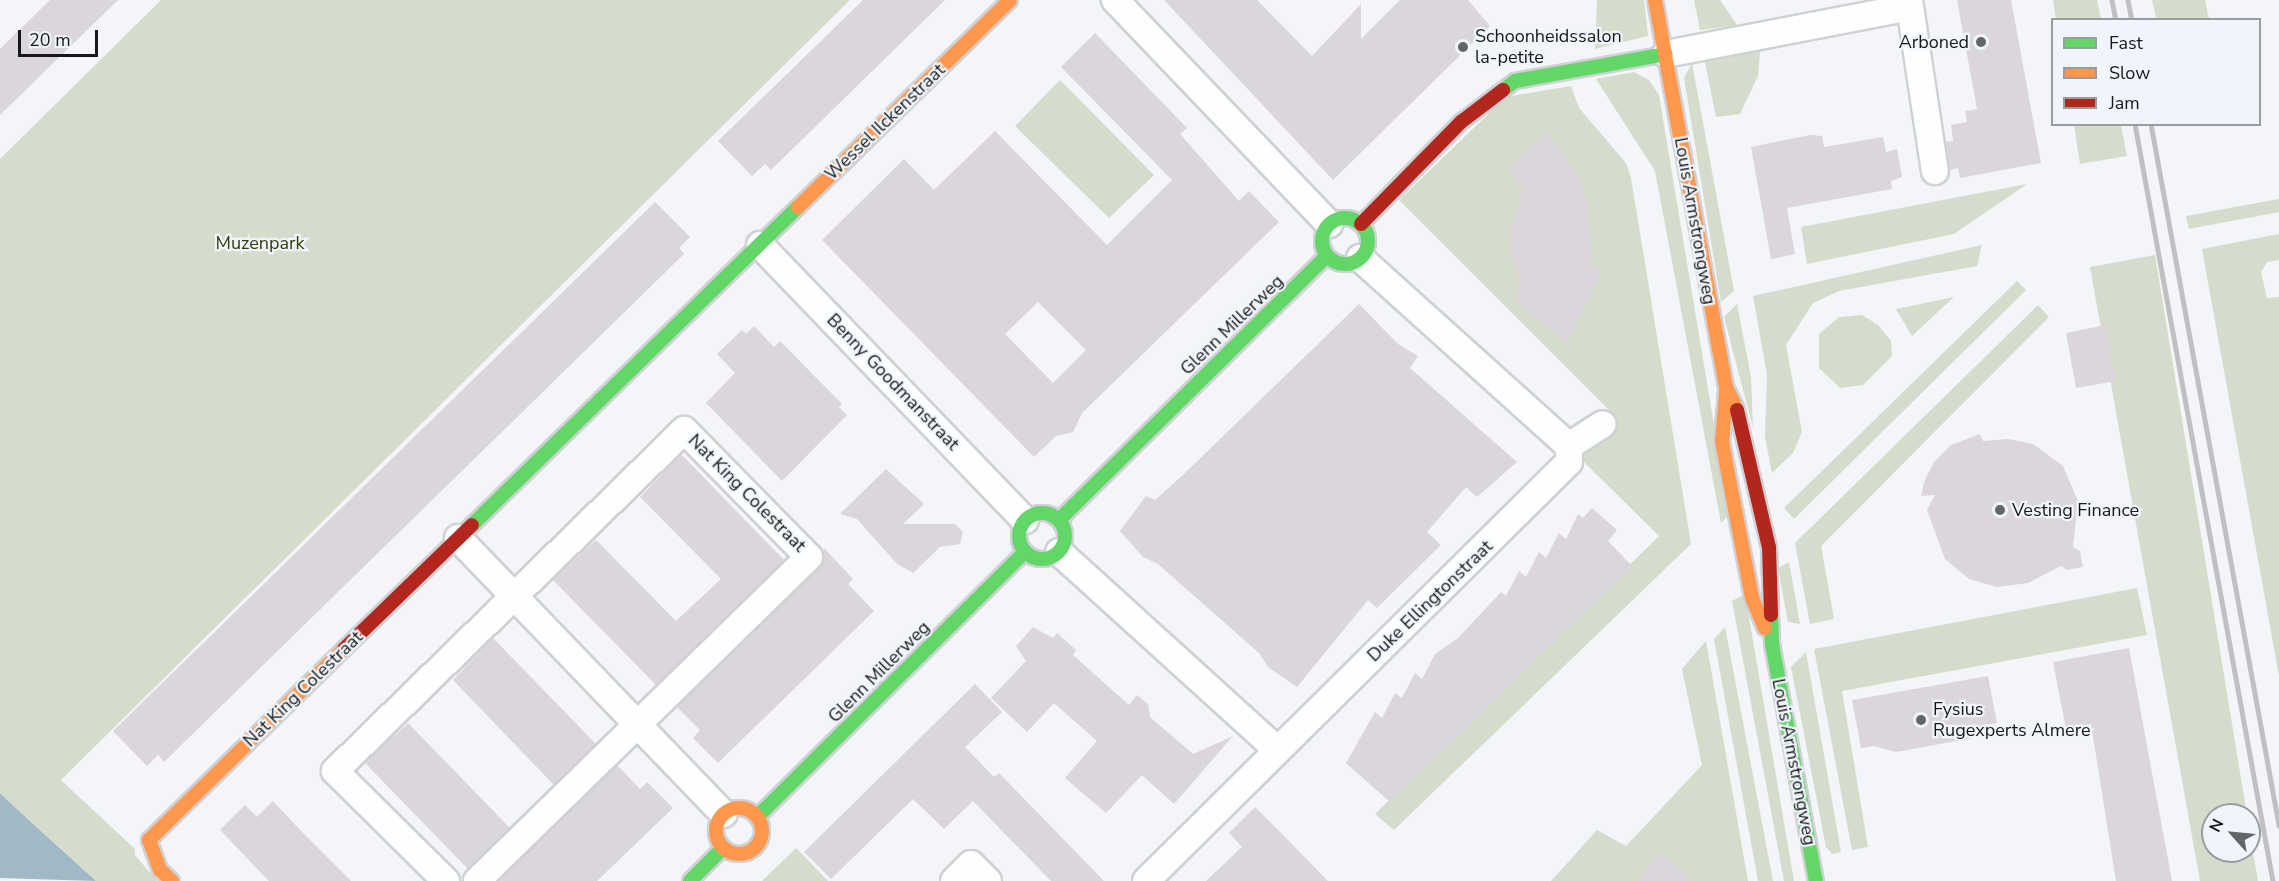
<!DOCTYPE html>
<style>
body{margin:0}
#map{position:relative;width:2279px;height:881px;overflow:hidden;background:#f3f5f8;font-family:"Nunito Sans",sans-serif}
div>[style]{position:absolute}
.green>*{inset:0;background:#d5dccc}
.water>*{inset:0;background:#a1b9c6}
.building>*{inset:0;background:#dbd6db}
.roads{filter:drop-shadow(2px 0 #cfd1d4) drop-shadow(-2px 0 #cfd1d4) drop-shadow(0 2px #cfd1d4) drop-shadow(0 -2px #cfd1d4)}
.street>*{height:26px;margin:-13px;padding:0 13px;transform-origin:13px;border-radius:13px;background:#fdfefe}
.fast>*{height:14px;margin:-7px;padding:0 7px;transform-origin:7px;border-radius:7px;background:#63d668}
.fast>.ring{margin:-7px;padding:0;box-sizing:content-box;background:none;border:14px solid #63d668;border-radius:50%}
.slow>*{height:14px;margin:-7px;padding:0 7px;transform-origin:7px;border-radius:7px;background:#ff974d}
.slow>.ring{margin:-7px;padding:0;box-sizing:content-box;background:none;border:14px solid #ff974d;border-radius:50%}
.jam>*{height:14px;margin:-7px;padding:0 7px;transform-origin:7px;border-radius:7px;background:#b3261e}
.rail>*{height:4.5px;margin:-2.25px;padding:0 2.25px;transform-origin:2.25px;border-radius:2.25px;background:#c0c0c2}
.dots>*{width:16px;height:16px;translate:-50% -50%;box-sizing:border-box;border:3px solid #f0f5fb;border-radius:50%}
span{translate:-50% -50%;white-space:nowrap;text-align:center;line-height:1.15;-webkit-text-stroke:4.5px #f0f5fb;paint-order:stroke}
.poi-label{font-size:18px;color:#16181a}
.left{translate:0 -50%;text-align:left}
.right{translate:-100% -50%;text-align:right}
.street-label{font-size:18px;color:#16181a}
.park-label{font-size:18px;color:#303d08}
.legend{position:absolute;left:2051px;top:18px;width:210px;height:108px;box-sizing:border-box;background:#f0f5fb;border:2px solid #999da1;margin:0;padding:8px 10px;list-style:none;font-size:18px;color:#16181a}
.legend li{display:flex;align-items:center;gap:12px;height:30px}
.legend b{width:30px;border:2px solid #999da1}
.north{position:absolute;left:2201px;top:803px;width:60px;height:60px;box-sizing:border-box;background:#f0f5fb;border:2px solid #999da1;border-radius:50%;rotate:297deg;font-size:16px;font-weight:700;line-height:24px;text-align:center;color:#16181a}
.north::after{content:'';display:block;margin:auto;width:21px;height:27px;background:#636568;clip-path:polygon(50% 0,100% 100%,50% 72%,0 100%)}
.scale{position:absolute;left:18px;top:30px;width:80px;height:27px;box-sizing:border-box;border:3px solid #16181a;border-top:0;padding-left:8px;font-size:18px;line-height:21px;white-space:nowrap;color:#16181a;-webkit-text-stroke:4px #f0f5fb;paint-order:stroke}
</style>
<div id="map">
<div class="green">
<div style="clip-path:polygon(161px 0,850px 0,61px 780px,135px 849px,135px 855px,157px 881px,96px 881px,26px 817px,0 843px,0 159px)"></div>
<div style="clip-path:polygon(1597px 0,1644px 0,1648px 36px,1595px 49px)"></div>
<div style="clip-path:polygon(1694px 0,1720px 0,1737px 25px,1700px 30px)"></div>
<div style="clip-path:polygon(2053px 0,2097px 0,2101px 19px,2056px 19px)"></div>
<div style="clip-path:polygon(2152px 0,2205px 0,2209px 19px,2156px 19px)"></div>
<div style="clip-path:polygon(1776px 43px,1778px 48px,1760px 52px,1758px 76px,1740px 114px,1716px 117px,1704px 57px)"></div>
<div style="clip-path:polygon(1692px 63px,1734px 291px,1721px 302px,1684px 78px)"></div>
<div style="clip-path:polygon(1634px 72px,1649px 80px,1659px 95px,1729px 515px,1721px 523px,1655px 171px,1596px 79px)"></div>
<div style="clip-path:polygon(1060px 80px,1154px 175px,1109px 218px,1015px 126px)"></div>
<div style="clip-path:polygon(1571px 86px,1579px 108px,1626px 163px,1631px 178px,1691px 544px,1394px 830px,1375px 814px,1659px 536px,1581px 459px,1618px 419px,1399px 200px,1506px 97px)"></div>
<div style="clip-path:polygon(2074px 125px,2121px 125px,2127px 156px,2080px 164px)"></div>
<div style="clip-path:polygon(2027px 184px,1954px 234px,1807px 264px,1801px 227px)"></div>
<div style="clip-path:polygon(2279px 199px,2279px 212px,2189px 229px,2186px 216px)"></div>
<div style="clip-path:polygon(2279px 234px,2279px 260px,2267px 262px,2261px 272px,2267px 298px,2279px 297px,2279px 676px,2202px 249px)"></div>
<div style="clip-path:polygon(1982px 245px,1977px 266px,1839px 291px,1813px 303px,1786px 345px,1802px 432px,1793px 453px,1772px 473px,1765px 437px,1767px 375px,1753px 296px)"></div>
<div style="clip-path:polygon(2155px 255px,2247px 815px,2213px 815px,2213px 851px,2249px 851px,2249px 829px,2258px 881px,2200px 881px,2090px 267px)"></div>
<div style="clip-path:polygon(2017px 281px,2026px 290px,1794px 519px,1784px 508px)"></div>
<div style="clip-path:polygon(1954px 297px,1912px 336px,1896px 309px)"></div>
<div style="clip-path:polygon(1737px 304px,1751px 377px,1753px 428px,1724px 317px)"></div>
<div style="clip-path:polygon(2038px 305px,2049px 317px,1821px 546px,1834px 619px,1810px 624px,1795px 543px)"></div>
<div style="clip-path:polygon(1862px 315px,1878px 325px,1891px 341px,1892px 356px,1863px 385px,1840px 388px,1819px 368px,1819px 334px,1839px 317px)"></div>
<div style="clip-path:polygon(1789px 562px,1800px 624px,1788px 622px,1778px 568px)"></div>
<div style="clip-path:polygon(2137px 588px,2147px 635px,1842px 691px,1868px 847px,1852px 850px,1814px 649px)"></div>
<div style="clip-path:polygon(1745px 594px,1794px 881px,1784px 881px,1732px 601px)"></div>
<div style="clip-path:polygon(1725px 627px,1773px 881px,1758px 881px,1714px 639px)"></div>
<div style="clip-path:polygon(1706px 641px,1748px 881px,1551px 881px,1597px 830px,1626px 846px,1702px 765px,1682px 669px)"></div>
<div style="clip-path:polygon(1806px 652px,1841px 852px,1832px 854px,1826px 847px,1791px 667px)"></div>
<div style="clip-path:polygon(796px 848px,828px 881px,762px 881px)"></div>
</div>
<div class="water">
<div style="clip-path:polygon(0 793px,9px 802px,96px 881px,0 878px)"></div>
</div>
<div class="building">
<div style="clip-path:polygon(50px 0,118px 0,0 115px,0 49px)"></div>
<div style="clip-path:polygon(863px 0,945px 0,771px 170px,765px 164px,752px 176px,718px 141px)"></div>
<div style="clip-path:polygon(1164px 0,1257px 0,1312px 56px,1361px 4px,1361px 39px,1400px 0,1468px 0,1490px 26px,1333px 180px)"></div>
<div style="clip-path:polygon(1957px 0,2011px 0,2041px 163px,1960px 178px,1958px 168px,1950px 170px,1946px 142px,1953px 141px,1951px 125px,1967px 122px,1965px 111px,1977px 109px)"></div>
<div style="clip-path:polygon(evenodd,1095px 33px,1187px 128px,1180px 134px,1239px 201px,1249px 191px,1279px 222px,1082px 413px,1073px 432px,1056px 436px,1034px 457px,822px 240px,904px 159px,934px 190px,995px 131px,1107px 245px,1172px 180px,1061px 67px,1095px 33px,1038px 302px,1086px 350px,1053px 383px,1005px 334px,1038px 302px)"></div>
<div style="clip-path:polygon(1547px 132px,1580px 180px,1588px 210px,1591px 267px,1603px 270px,1567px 343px,1515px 300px,1521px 286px,1508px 243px,1522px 190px,1509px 168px)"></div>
<div style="clip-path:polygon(1810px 135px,1822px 136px,1824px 147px,1883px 137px,1886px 152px,1897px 149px,1902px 177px,1891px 181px,1892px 189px,1787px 208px,1795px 254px,1771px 259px,1751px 147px)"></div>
<div style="clip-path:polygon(655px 202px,690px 237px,679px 248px,684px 254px,164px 762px,158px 755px,147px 766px,113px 731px)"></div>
<div style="clip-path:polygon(1359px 304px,1398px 344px,1418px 356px,1410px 368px,1517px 462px,1477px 497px,1466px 487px,1427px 532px,1441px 545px,1377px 608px,1368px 600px,1297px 687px,1268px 667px,1260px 654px,1158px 564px,1143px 557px,1120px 531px,1146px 496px,1155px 500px,1183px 475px)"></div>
<div style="clip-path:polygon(2105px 325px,2116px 381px,2076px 388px,2066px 333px)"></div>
<div style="clip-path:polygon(754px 326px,774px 347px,780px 341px,842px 404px,839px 407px,847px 415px,782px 481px,706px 403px,735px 373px,717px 354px,742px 330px,746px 334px)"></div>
<div style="clip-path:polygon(1980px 434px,1983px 441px,2009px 439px,2033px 444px,2063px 466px,2078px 501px,2073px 547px,2080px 551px,2083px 567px,2067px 570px,2061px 566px,2028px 583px,1997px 587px,1969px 579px,1945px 559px,1927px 510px,1935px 495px,1921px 496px,1924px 482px,1934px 462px,1951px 445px)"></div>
<div style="clip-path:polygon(681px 454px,784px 560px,656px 685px,552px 579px,596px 540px,676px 621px,721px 579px,640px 497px)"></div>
<div style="clip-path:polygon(886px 469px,924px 504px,903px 524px,955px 524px,963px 532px,960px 544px,940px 547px,913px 573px,897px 564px,857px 519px,840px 514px)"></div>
<div style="clip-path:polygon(1592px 508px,1617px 530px,1608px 541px,1632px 566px,1390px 802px,1346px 763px,1375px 712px,1382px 718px,1395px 693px,1402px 698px,1415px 673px,1422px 679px,1435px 654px,1458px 638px,1501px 592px,1506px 596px,1519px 571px,1526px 577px,1539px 552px,1546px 558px,1559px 533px,1566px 539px,1578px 514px,1583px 518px)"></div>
<div style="clip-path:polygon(824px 548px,853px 579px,848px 584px,874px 611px,718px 763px,693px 738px,700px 730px,677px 707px,819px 568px)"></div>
<div style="clip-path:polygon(1033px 627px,1053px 638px,1057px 633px,1076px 650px,1073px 655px,1129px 705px,1137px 695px,1148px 704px,1150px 717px,1193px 754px,1233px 736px,1174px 804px,1142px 775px,1106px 813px,1065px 778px,1097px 741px,1054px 703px,1027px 732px,991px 698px,1026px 661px,1016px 646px)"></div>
<div style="clip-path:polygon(493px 638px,596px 744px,554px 785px,453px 680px)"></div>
<div style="clip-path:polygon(2129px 648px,2172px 881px,2116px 881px,2091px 724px,2066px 729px,2053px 662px)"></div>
<div style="clip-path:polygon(1988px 676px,1997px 723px,1986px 725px,1989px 735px,1896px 752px,1874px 746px,1861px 748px,1852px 700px)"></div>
<div style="clip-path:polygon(975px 684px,1002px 712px,965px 747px,994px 777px,999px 773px,1104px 881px,1051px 881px,973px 801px,944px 829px,913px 799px,831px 879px,804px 852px)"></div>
<div style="clip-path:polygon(408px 723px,510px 828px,468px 869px,365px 763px)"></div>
<div style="clip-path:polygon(617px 765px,640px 789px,647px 782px,673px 808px,597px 881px,498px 881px)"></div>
<div style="clip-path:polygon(273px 801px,302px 832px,351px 881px,269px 881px,220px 830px,245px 805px,257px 817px)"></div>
<div style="clip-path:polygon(1255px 807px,1285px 837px,1328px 881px,1206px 881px,1242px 847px,1229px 833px)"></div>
<div style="clip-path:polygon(1661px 853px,1693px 881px,1636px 881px)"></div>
</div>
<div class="roads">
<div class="street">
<div style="left:1115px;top:0;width:310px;rotate:46.3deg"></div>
<div style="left:1909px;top:0;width:173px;rotate:81.4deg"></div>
<div style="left:1666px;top:54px;width:248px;rotate:-10.9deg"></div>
<div style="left:760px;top:245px;width:382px;rotate:46.1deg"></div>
<div style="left:1360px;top:258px;width:281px;rotate:42deg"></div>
<div style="left:1569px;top:446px;width:40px;rotate:-32.9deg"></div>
<div style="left:458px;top:538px;width:383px;rotate:46.1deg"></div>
<div style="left:1059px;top:552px;width:294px;rotate:42.2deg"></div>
<div style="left:446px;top:881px;width:156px;rotate:-135.3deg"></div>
<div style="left:335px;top:771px;width:488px;rotate:-44.3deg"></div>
<div style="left:684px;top:430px;width:178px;rotate:45.5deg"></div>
<div style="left:809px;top:557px;width:464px;rotate:135.7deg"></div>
<div style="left:954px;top:881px;width:24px;rotate:-45deg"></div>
<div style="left:971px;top:864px;width:24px;rotate:45deg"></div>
<div style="left:1146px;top:881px;width:595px;rotate:-44.73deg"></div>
<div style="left:1569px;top:462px;width:16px;rotate:-90deg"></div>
</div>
<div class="fast">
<div style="left:1503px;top:90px;width:15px;rotate:-37deg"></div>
<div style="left:1515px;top:81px;width:153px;rotate:-10.1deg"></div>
<div class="ring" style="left:1322px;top:218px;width:32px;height:32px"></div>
<div class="ring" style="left:1019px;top:513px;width:32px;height:32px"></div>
<div style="left:1059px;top:520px;width:376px;rotate:-44.6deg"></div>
<div style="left:472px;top:525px;width:455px;rotate:-44.3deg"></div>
<div style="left:1771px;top:615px;width:29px;rotate:88deg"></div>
<div style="left:1772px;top:644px;width:241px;rotate:79.5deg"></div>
<div style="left:757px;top:817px;width:377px;rotate:-44.7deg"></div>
<div style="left:690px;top:881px;width:47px;rotate:-45deg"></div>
</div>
<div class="slow">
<div style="left:1655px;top:0;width:393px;rotate:79.6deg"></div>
<div style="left:1726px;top:387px;width:25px;rotate:64deg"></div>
<div style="left:798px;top:207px;width:296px;rotate:-44.3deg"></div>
<div style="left:1726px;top:392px;width:50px;rotate:94.6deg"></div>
<div style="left:1722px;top:442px;width:159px;rotate:79.1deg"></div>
<div style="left:1752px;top:598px;width:33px;rotate:67deg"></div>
<div class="ring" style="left:716px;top:808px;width:32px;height:32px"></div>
<div style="left:172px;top:881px;width:16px;rotate:-137deg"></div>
<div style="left:160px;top:870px;width:32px;rotate:-110deg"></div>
<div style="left:149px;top:840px;width:273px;rotate:-44.4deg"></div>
</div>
<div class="jam">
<div style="left:1361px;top:224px;width:143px;rotate:-45.6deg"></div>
<div style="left:1461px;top:122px;width:53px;rotate:-37.3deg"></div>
<div style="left:1737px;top:410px;width:141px;rotate:76.9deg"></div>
<div style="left:1769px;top:547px;width:68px;rotate:88.3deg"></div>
<div style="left:344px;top:649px;width:178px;rotate:-44.1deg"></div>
</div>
</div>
<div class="rail">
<div style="left:2112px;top:0;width:20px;rotate:79deg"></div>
<div style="left:2128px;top:0;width:20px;rotate:79deg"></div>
<div style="left:2135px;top:124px;width:769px;rotate:79.67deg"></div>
<div style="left:2151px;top:124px;width:713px;rotate:79.65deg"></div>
</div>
<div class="dots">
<div style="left:1981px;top:42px;background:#636568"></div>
<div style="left:1463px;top:47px;background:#636568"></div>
<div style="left:2000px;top:510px;background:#636568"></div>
<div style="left:1921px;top:720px;background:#636568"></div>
</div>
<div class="poi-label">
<span class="left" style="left:1475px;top:47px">Schoonheidssalon<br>la-petite</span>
<span class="right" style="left:1969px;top:42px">Arboned</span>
<span class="left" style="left:2012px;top:510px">Vesting Finance</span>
<span class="left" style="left:1933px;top:720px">Fysius<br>Rugexperts Almere</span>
</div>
<div class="street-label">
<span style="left:885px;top:122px;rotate:-44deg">Wessel Ilckenstraat</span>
<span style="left:1695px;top:221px;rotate:80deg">Louis Armstrongweg</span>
<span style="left:1232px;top:325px;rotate:-44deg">Glenn Millerweg</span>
<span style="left:893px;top:382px;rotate:46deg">Benny Goodmanstraat</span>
<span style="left:747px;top:493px;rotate:45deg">Nat King Colestraat</span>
<span style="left:1430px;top:601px;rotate:-44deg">Duke Ellingtonstraat</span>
<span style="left:879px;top:672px;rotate:-45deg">Glenn Millerweg</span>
<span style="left:303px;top:689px;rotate:-44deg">Nat King Colestraat</span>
<span style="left:1794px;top:762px;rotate:79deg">Louis Armstrongweg</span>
</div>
<div class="park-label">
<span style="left:260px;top:243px">Muzenpark</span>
</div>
<ul class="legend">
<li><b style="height:8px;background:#63d668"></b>Fast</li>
<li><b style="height:8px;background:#ff974d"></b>Slow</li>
<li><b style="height:8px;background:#b3261e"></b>Jam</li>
</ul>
<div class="north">N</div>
<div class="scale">20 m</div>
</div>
